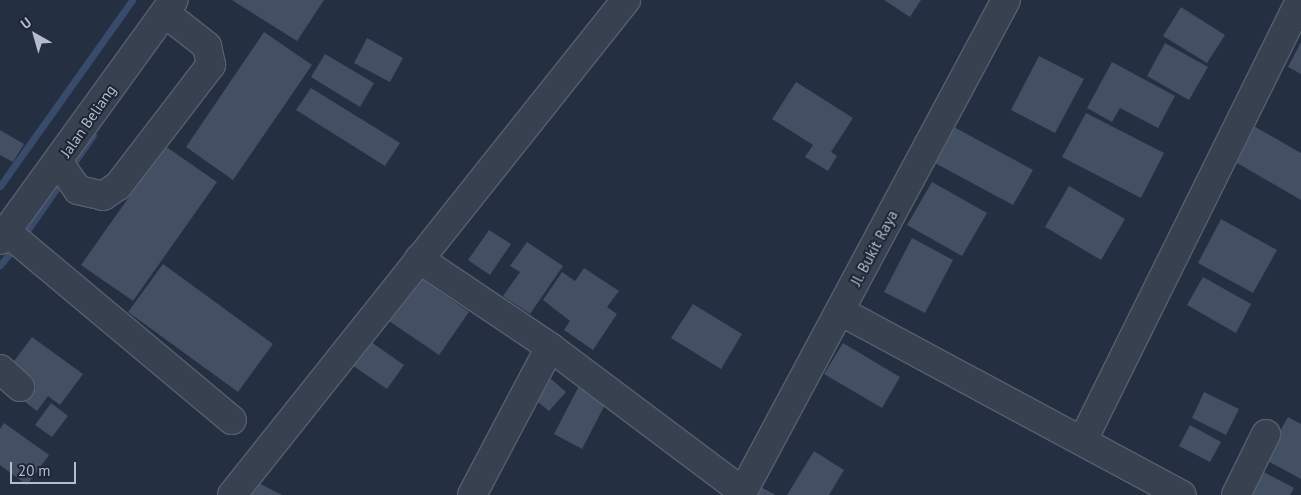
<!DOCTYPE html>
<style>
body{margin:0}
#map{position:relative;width:1301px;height:495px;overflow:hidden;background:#242f41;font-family:"PT Sans",sans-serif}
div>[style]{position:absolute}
.stream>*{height:7px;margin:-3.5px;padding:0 3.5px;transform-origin:3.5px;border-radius:3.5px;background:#384b6a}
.building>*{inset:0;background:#434f63}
.roads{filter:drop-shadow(1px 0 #565f6e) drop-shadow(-1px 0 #565f6e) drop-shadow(0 1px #565f6e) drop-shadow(0 -1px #565f6e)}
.minor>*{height:28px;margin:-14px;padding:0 14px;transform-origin:14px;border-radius:14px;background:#384150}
span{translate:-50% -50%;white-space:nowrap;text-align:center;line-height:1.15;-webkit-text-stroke:4px #1d2636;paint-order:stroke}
.street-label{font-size:15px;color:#b5bccb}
.north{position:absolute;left:10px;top:10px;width:50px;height:50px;-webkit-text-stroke:4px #1d2636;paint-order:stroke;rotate:322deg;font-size:14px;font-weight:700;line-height:20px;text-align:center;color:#b5bccb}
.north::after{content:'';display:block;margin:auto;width:18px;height:22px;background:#b5bccb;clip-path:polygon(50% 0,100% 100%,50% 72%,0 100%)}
.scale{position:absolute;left:10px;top:462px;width:66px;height:22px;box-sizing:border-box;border:2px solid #b5bccb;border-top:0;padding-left:6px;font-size:15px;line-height:18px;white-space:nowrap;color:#b5bccb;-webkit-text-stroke:4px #1d2636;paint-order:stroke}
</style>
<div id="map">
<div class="stream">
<div style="left:70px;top:168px;width:40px;rotate:-55.1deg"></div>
<div style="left:0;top:186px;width:228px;rotate:-54.6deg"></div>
<div style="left:22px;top:238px;width:72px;rotate:-55.2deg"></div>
<div style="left:0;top:265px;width:25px;rotate:-50deg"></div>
</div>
<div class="building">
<div style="clip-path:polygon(232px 0,324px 0,297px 41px)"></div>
<div style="clip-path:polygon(884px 0,921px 0,910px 17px)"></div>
<div style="clip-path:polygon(1181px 7px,1225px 35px,1207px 63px,1163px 36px)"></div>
<div style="clip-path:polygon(264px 32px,312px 65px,233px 180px,186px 147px)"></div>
<div style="clip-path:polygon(367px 38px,403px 58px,390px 82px,354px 63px)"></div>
<div style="clip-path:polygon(1301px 42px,1301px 74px,1288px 67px)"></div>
<div style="clip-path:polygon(1165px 43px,1208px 67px,1189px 100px,1147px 76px)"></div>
<div style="clip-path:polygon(325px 54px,374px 83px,360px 107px,311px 77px)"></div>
<div style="clip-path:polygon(1039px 56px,1084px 79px,1055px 133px,1011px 110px)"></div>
<div style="clip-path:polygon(1112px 62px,1175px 96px,1158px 128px,1120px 108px,1112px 122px,1087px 108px)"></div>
<div style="clip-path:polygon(796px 82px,853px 118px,831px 152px,837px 156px,828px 171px,805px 157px,813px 145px,772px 119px)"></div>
<div style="clip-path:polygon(311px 88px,400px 143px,385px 166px,296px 110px)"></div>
<div style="clip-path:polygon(1086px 113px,1164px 153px,1141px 198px,1062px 157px)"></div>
<div style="clip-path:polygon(1250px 124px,1301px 153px,1301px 200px,1230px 159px)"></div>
<div style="clip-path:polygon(952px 126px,1033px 170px,1013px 205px,933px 162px)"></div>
<div style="clip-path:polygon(0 130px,24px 144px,13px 162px,0 155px)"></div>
<div style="clip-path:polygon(165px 146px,217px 182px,133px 301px,81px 265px)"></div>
<div style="clip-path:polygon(932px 182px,987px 213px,962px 256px,907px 225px)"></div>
<div style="clip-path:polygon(1069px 186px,1125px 219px,1101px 260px,1045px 227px)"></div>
<div style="clip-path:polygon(1221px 219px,1277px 250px,1253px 293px,1198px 263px)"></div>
<div style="clip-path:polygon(489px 230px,511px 244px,490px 275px,468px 260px)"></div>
<div style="clip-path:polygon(912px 238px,953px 260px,925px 313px,884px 292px)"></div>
<div style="clip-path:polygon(527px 242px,563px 266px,530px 314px,503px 296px,520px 272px,510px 266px)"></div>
<div style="clip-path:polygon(163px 264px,273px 344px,238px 392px,128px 312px)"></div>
<div style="clip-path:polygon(584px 268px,619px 291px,607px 307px,617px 314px,593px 350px,564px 330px,570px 321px,543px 300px,562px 272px,575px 281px)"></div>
<div style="clip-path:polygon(419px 277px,469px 312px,439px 355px,389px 321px)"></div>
<div style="clip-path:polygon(1203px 277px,1251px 304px,1236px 333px,1187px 305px)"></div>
<div style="clip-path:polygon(693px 304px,742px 334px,721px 369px,671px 338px)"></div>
<div style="clip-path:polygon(32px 337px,83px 374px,60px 405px,48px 396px,37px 411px,25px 402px,36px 387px,9px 368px)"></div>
<div style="clip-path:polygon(364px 337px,404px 365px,387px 389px,346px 361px)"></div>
<div style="clip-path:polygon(843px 343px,900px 377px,882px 408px,824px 374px)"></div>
<div style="clip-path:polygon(550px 378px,566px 392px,549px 411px,533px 398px)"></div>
<div style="clip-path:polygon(580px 384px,608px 399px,582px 449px,554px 434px)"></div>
<div style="clip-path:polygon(1204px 392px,1239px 409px,1226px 435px,1192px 418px)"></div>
<div style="clip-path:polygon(51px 403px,68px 416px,52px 437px,35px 425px)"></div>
<div style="clip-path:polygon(1288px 417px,1301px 424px,1301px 479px,1264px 459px)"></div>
<div style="clip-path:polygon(4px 423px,49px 455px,27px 485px,0 465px,0 429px)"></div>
<div style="clip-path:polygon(1190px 425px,1221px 442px,1210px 462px,1179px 446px)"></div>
<div style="clip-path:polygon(814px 451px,844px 470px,829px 495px,787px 495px)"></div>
<div style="clip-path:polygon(1258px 469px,1294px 488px,1290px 495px,1249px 495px)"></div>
<div style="clip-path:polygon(249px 478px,282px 495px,240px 495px)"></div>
<div style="clip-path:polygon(755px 484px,776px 495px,749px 495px)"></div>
</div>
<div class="roads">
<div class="minor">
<div style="left:59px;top:163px;width:33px;rotate:55deg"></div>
<div style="left:78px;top:190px;width:26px;rotate:13deg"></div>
<div style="left:103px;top:196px;width:18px;rotate:-34deg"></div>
<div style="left:118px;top:186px;width:153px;rotate:-52.5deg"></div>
<div style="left:211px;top:65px;width:19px;rotate:-102deg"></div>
<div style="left:207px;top:46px;width:53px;rotate:-141.8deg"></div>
<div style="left:7px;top:232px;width:293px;rotate:39.9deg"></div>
<div style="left:0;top:240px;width:296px;rotate:-54.1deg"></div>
<div style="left:419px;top:259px;width:158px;rotate:33.9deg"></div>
<div style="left:550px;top:347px;width:240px;rotate:36.9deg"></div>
<div style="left:840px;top:311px;width:388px;rotate:28.3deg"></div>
<div style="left:0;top:369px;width:27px;rotate:42deg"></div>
<div style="left:1083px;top:440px;width:491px;rotate:-63.7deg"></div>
<div style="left:232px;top:495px;width:633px;rotate:-51.48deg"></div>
<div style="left:472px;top:495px;width:167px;rotate:-62.2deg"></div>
<div style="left:741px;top:495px;width:561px;rotate:-61.84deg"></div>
<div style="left:1236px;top:495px;width:68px;rotate:-63.8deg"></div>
</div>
</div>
<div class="street-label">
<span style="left:88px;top:121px;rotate:-55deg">Jalan Beliang</span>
<span style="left:874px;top:248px;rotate:-62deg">Jl. Bukit Raya</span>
</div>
<div class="north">U</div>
<div class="scale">20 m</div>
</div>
